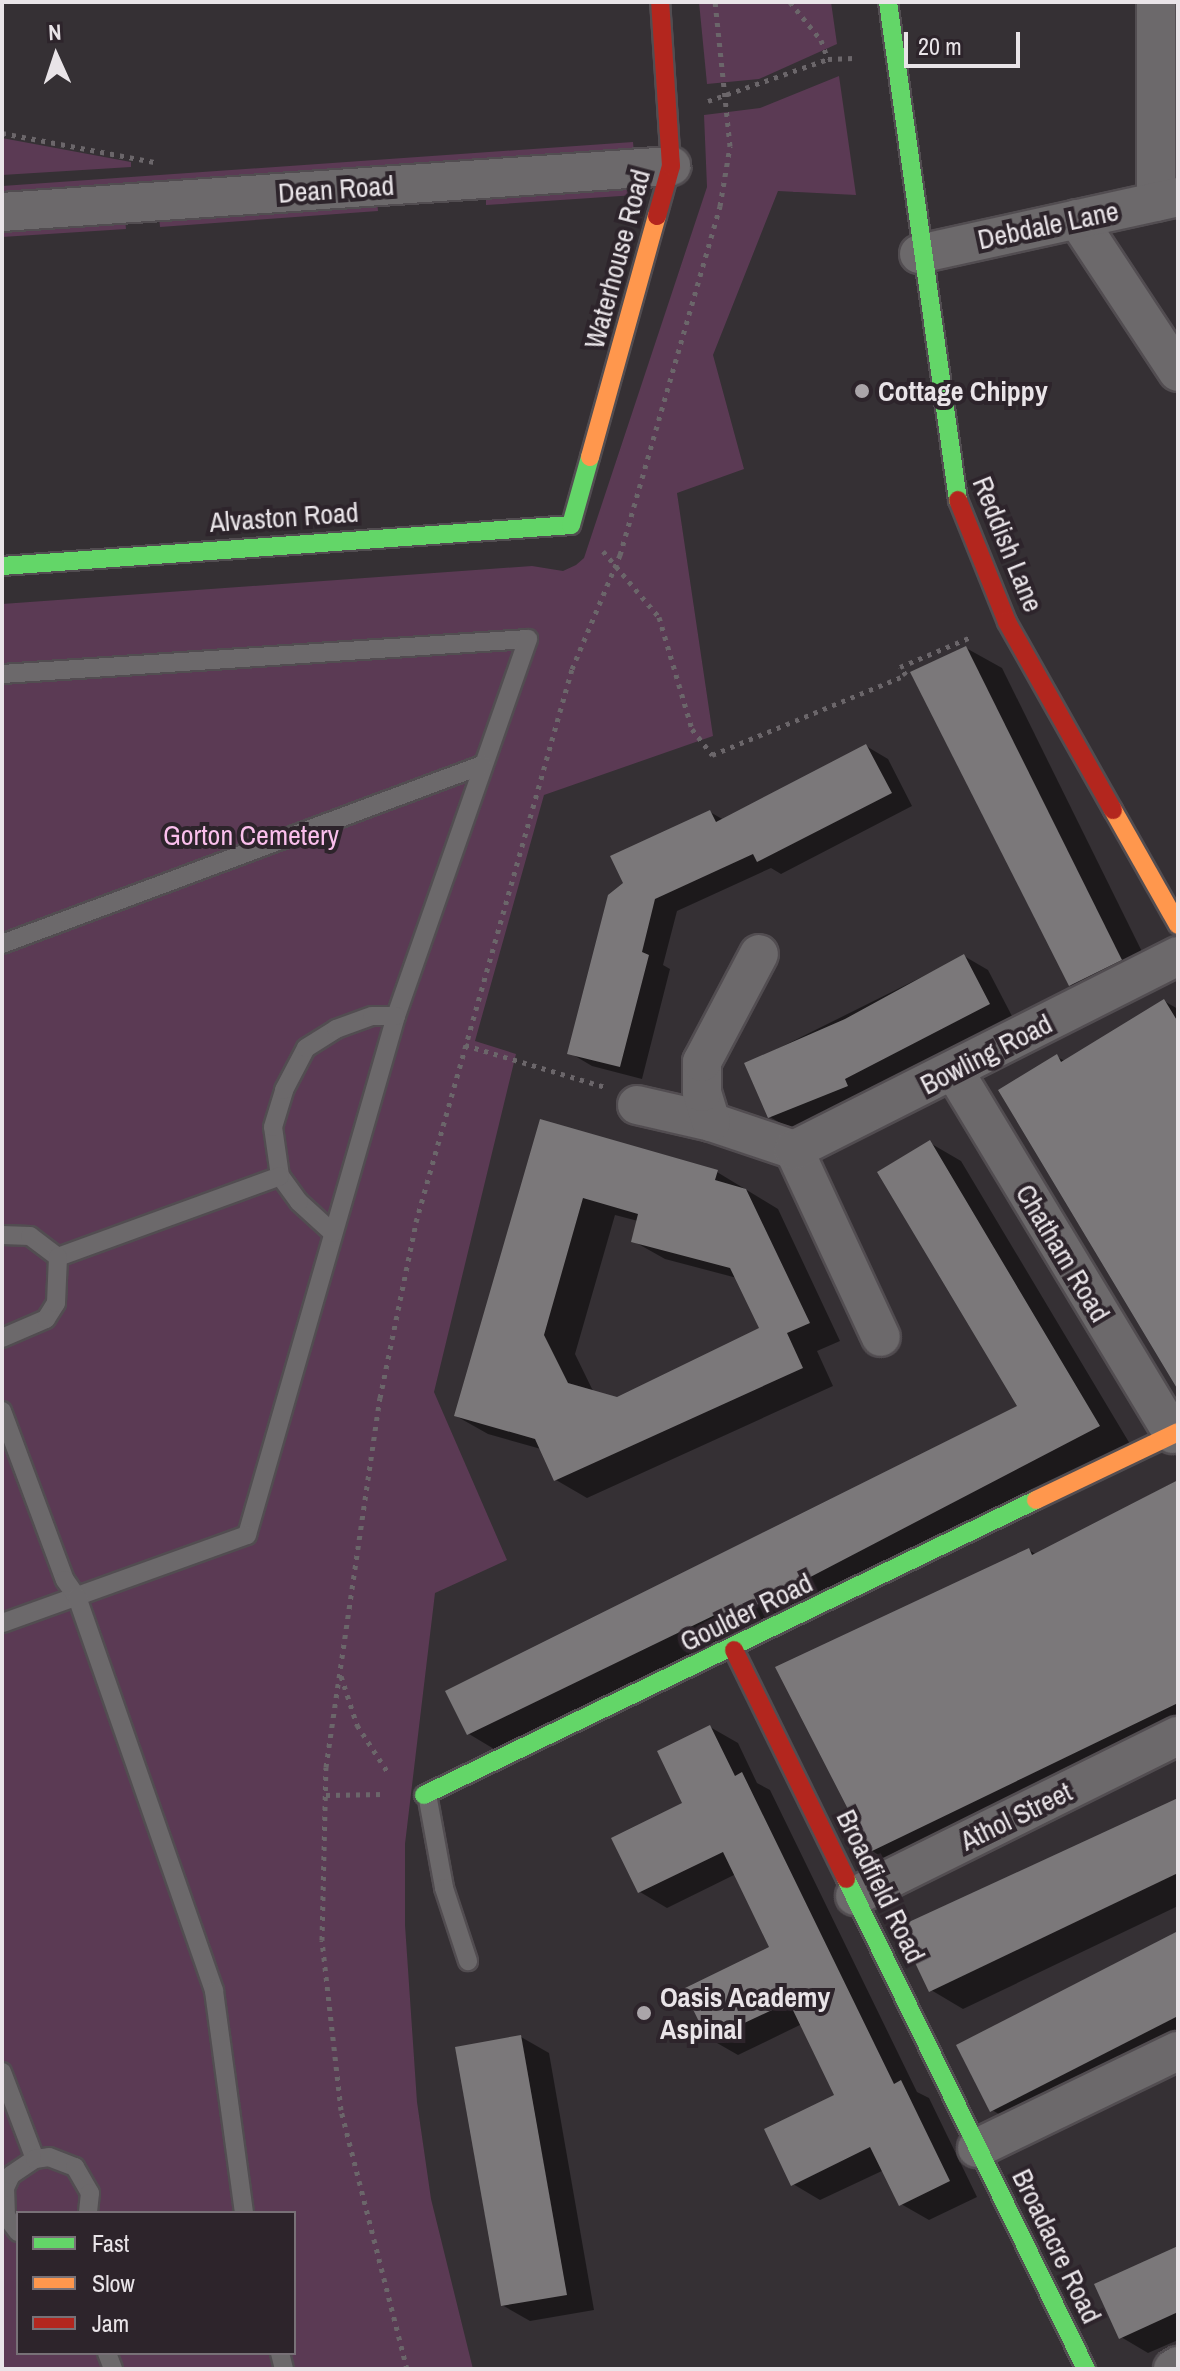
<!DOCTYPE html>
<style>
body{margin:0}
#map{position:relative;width:1180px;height:2371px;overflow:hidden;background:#353034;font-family:"Archivo Narrow",sans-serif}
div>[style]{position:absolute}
.green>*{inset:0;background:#5b3a54}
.shadow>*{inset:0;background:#0007}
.building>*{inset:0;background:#7b787a}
.path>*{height:5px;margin-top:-2.5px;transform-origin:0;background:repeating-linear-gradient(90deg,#6b666a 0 4px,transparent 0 10px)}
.roads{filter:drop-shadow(2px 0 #524d51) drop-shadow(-2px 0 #524d51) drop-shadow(0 2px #524d51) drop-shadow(0 -2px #524d51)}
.lane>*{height:18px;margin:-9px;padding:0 9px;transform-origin:9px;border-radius:9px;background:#6c696b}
.street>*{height:38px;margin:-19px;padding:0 19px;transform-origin:19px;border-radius:19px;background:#6c696b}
.fast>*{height:18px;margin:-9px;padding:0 9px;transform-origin:9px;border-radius:9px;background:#63d668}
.slow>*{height:18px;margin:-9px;padding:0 9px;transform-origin:9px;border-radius:9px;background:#ff974d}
.jam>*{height:18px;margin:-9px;padding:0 9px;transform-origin:9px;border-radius:9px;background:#b3261e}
.dots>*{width:22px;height:22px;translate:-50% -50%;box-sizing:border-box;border:4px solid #2d242b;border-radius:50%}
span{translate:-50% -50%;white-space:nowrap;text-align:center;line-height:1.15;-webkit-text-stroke:8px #2d242b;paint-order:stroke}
.street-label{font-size:28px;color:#e9e4e8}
.poi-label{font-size:28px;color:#e9e4e8;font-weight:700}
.left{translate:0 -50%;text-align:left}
.park-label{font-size:28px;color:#fabfec}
.frame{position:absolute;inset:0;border:4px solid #e9e4e8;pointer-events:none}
.legend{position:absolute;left:16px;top:2211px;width:280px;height:144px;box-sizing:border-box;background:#2d242b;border:2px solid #787177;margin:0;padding:10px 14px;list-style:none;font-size:24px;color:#e9e4e8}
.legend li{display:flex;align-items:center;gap:16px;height:40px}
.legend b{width:40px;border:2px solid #787177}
.north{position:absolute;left:16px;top:16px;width:80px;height:80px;-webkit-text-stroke:6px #2d242b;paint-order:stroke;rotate:357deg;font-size:22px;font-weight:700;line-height:32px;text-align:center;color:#e9e4e8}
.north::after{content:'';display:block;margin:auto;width:28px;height:36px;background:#e9e4e8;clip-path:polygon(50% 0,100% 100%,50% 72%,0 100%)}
.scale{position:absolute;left:904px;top:32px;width:116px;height:36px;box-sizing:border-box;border:4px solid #e9e4e8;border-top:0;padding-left:10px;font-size:24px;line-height:28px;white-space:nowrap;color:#e9e4e8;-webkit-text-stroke:6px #2d242b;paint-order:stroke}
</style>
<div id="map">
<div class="green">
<div style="clip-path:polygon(699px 2px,831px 2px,837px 44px,759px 79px,707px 84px)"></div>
<div style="clip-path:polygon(evenodd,839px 76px,856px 195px,778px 191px,713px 355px,744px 469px,677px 493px,713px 736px,544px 795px,475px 1041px,516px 1054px,434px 1392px,507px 1560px,435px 1593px,405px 1844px,405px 1925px,417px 2102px,431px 2199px,473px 2369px,2px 2369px,2px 604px,532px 566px,563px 571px,576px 565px,584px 558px,707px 187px,704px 115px,760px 108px,839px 76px,18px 2213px,294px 2213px,294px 2353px,18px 2353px,18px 2213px)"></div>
<div style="clip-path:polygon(2px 138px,131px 162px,131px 167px,2px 175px)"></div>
<div style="clip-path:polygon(633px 142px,634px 153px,2px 197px,2px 186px)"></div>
<div style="clip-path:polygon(635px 183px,636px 195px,486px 205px,486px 193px)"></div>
<div style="clip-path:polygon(377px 201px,378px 211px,160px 227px,159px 216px)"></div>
<div style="clip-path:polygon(125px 219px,126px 229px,2px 237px,2px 227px)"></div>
</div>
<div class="shadow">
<div style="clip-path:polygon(966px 648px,1002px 668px,1156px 980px,1106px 1005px,1070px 985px)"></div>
<div style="clip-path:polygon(866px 746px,888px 759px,912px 806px,781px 874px,771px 868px,677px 911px,663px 965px,670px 969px,642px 1079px,592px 1066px,570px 1053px,610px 896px,710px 812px,724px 820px)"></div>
<div style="clip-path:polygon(964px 956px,988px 970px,1013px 1018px,794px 1131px,770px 1117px,747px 1064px)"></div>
<div style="clip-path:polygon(1164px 1001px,1178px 1009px,1178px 1386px,1057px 1057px,1065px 1061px)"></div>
<div style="clip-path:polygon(evenodd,541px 1121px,717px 1172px,778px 1209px,840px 1341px,817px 1351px,833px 1386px,587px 1498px,556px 1480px,541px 1449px,488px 1434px,456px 1416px,541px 1121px,615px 1215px,638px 1221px,633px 1241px,665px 1259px,737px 1278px,762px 1329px,618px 1399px,594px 1393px,575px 1354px,615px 1215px)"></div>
<div style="clip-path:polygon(930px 1143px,961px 1161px,1130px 1444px,499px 1752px,469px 1734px,1020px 1406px)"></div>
<div style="clip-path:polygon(1178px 1480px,1178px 1740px,906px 1871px,872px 1851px,1029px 1550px,1037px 1555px)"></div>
<div style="clip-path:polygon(710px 1727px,738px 1743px,757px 1783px,770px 1790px,917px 2092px,929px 2098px,977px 2197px,929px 2220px,901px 2204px,884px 2170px,820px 2200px,793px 2184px,837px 2096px,802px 2024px,738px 2055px,710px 2039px,772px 1948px,736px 1874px,667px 1908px,640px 1892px,685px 1804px)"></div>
<div style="clip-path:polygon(1178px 1800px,1178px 1906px,963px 2009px,931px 1990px,900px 1928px)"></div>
<div style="clip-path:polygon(1178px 1934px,1178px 2050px,1024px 2129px,992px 2110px)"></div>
<div style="clip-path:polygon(521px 2037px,549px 2053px,594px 2310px,530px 2321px,502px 2305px)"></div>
<div style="clip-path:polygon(1178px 2249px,1178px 2340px,1148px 2353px,1121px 2337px)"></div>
</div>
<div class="building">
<div style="clip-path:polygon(966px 646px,1122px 960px,1069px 986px,910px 672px)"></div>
<div style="clip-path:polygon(866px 744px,892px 793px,757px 862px,753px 854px,655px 899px,642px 952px,649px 955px,620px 1067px,567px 1054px,608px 895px,623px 883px,610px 856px,710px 810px,716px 822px)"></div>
<div style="clip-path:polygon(964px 954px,990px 1004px,845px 1079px,848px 1086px,768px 1118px,744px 1063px,845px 1019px)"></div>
<div style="clip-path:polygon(1164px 999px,1178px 1022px,1178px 1390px,998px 1090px,1057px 1054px,1061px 1062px)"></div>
<div style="clip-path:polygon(evenodd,540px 1119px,718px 1170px,715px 1180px,746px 1189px,810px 1323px,787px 1333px,803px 1368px,554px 1481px,535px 1439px,454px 1416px,540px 1119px,583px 1198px,638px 1214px,631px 1242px,730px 1268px,759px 1328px,617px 1397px,568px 1383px,544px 1335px,583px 1198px)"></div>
<div style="clip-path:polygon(930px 1140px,1100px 1426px,724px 1622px,719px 1613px,467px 1735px,445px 1691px,1017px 1406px,877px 1172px)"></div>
<div style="clip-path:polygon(1178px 1480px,1178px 1703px,870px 1852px,775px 1667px,1029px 1548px,1032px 1555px)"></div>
<div style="clip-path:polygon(710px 1725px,735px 1776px,742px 1772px,894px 2084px,901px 2080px,950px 2181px,899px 2206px,870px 2147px,791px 2186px,764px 2129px,834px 2095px,789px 2002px,708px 2040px,683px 1989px,769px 1947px,723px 1852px,638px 1893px,611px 1838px,682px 1803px,657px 1751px)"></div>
<div style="clip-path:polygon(1178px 1798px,1178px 1873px,929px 1992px,898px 1927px)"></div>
<div style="clip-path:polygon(1178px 1931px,1178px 2016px,990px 2112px,956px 2045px)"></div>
<div style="clip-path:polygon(521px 2035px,567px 2295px,501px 2306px,455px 2047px)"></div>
<div style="clip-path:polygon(1178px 2246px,1178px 2312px,1119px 2339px,1094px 2284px)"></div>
</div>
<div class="path">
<div style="left:790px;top:2px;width:49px;rotate:50.8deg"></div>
<div style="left:821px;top:40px;width:20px;rotate:70deg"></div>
<div style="left:708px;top:101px;width:127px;rotate:-19.3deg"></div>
<div style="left:828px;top:59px;width:26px;rotate:-2deg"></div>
<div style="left:2px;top:133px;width:155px;rotate:10.8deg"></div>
<div style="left:603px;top:551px;width:87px;rotate:49.7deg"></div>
<div style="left:659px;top:617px;width:117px;rotate:73.6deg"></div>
<div style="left:692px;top:729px;width:33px;rotate:52deg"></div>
<div style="left:712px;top:755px;width:210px;rotate:-22.4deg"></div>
<div style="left:906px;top:675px;width:10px;rotate:-127deg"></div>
<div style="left:900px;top:667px;width:77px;rotate:-22.9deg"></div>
<div style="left:465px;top:1045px;width:146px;rotate:16.7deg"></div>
<div style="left:341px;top:1676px;width:52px;rotate:71.9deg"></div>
<div style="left:357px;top:1725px;width:59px;rotate:56.9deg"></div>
<div style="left:326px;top:1795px;width:59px;rotate:-1deg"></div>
<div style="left:407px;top:2369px;width:267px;rotate:-104.3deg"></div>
<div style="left:341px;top:2110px;width:171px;rotate:-96.4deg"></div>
<div style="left:322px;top:1940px;width:173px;rotate:-88.7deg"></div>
<div style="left:326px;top:1767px;width:373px;rotate:-81.7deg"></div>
<div style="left:380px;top:1398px;width:180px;rotate:-78.4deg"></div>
<div style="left:416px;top:1222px;width:575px;rotate:-74.25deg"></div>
<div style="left:572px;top:669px;width:124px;rotate:-67.2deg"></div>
<div style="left:620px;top:555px;width:363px;rotate:-74deg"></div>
<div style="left:720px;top:206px;width:61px;rotate:-80.5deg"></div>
<div style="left:730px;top:146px;width:145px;rotate:-95.9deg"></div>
</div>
<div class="roads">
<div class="lane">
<div style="left:2px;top:674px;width:527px;rotate:-3.81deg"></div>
<div style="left:528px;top:639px;width:399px;rotate:109.3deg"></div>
<div style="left:396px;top:1016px;width:540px;rotate:106.02deg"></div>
<div style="left:247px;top:1535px;width:260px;rotate:160.2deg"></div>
<div style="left:2px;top:944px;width:512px;rotate:-20.45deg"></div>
<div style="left:333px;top:1233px;width:46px;rotate:-137.6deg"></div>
<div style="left:299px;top:1202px;width:32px;rotate:-126deg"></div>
<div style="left:280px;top:1176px;width:49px;rotate:-98.1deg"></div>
<div style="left:273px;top:1127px;width:39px;rotate:-73deg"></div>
<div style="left:284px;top:1090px;width:47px;rotate:-62.4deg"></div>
<div style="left:306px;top:1048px;width:36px;rotate:-32deg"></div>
<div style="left:336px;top:1029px;width:38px;rotate:-20deg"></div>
<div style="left:372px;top:1016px;width:24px"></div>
<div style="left:2px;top:1235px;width:28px;rotate:2deg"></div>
<div style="left:30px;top:1236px;width:35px;rotate:37deg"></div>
<div style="left:58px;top:1257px;width:236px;rotate:-20deg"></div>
<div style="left:2px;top:1338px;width:48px;rotate:-23.4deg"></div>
<div style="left:46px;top:1319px;width:19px;rotate:-58deg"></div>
<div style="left:56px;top:1303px;width:46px;rotate:-87.5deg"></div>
<div style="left:2px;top:1411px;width:180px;rotate:69.6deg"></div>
<div style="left:65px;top:1580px;width:21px;rotate:55deg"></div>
<div style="left:77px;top:1597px;width:417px;rotate:70.8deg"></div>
<div style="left:214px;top:1991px;width:224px;rotate:82.3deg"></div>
<div style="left:427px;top:1794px;width:96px;rotate:79.7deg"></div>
<div style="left:444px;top:1888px;width:77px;rotate:71.8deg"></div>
<div style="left:2px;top:2072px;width:93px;rotate:69.2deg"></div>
<div style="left:18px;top:2232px;width:20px;rotate:-127deg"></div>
<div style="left:6px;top:2216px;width:28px;rotate:-92deg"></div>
<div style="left:5px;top:2188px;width:14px;rotate:-65deg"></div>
<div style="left:11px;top:2175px;width:29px;rotate:-34deg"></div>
<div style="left:35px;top:2159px;width:14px;rotate:-8deg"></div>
<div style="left:49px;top:2157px;width:28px;rotate:21deg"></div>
<div style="left:75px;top:2167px;width:30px;rotate:60deg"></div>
<div style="left:90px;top:2193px;width:20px;rotate:96deg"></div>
<div style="left:107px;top:2353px;width:17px;rotate:69deg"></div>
<div style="left:280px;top:2353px;width:16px;rotate:76deg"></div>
</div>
<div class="street">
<div style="left:1156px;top:2px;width:200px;rotate:90deg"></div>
<div style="left:2px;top:212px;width:671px;rotate:-3.93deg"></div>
<div style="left:1077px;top:219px;width:183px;rotate:56.6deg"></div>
<div style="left:919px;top:254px;width:265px;rotate:-12.4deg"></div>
<div style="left:954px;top:1071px;width:424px;rotate:58.9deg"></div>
<div style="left:637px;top:1105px;width:76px;rotate:12.9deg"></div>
<div style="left:711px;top:1122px;width:88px;rotate:18.6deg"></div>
<div style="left:794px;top:1150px;width:206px;rotate:65.1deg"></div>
<div style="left:711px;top:1122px;width:31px;rotate:-107deg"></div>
<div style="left:702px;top:1092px;width:30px;rotate:-90deg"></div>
<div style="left:702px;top:1062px;width:122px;rotate:-62.2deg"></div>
<div style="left:794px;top:1150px;width:430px;rotate:-26.8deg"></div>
<div style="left:855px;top:1896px;width:360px;rotate:-26.4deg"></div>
<div style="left:977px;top:2148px;width:223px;rotate:-25.8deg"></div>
<div style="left:1173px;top:2369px;width:6px;rotate:-31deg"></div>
</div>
<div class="fast">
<div style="left:888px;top:2px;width:503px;rotate:82deg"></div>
<div style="left:2px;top:566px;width:570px;rotate:-4.12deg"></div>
<div style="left:571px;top:525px;width:71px;rotate:-74.4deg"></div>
<div style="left:424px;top:1795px;width:679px;rotate:-25.74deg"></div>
<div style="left:846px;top:1879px;width:546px;rotate:63.9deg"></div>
</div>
<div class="slow">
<div style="left:590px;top:457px;width:250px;rotate:-74.5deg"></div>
<div style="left:1113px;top:810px;width:132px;rotate:60.5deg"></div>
<div style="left:1036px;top:1500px;width:157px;rotate:-25.6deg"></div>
</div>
<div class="jam">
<div style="left:657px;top:216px;width:52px;rotate:-74.4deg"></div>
<div style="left:671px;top:166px;width:164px;rotate:-93.8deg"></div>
<div style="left:958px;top:500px;width:131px;rotate:68.1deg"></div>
<div style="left:1007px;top:622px;width:216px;rotate:60.6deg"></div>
<div style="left:734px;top:1650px;width:255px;rotate:63.9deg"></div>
</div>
</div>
<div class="dots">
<div style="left:862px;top:391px;background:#aaa5a9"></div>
<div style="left:644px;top:2013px;background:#aaa5a9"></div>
</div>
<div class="street-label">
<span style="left:336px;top:189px;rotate:-4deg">Dean Road</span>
<span style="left:1048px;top:225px;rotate:-12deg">Debdale Lane</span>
<span style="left:617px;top:259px;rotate:-75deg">Waterhouse Road</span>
<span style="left:284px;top:517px;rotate:-4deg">Alvaston Road</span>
<span style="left:1008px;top:544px;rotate:68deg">Reddish Lane</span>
<span style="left:986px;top:1054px;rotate:-27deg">Bowling Road</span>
<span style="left:1063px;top:1253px;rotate:59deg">Chatham Road</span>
<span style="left:746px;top:1612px;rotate:-26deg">Goulder Road</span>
<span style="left:1016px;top:1816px;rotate:-26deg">Athol Street</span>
<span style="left:881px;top:1886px;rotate:64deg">Broadfield Road</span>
<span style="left:1057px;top:2246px;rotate:64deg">Broadacre Road</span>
</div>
<div class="poi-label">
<span class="left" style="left:878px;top:391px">Cottage Chippy</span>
<span class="left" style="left:660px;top:2013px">Oasis Academy<br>Aspinal</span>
</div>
<div class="park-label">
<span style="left:251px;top:835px">Gorton Cemetery</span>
</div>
<div class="frame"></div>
<ul class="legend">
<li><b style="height:10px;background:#63d668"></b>Fast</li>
<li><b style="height:10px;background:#ff974d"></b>Slow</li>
<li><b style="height:10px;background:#b3261e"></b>Jam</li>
</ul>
<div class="north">N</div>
<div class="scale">20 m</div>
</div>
